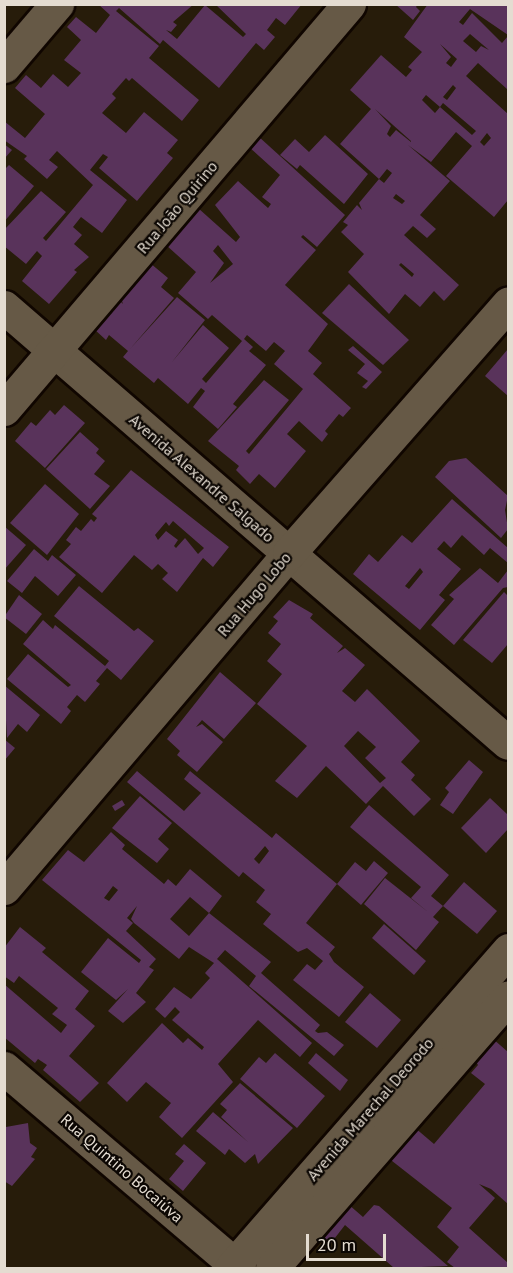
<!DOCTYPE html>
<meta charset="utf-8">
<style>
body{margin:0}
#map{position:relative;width:513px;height:1273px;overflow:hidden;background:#271c0a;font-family:"PT Sans",sans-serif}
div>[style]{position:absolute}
.building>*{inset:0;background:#59335b}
.roads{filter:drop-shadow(2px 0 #100600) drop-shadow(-2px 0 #100600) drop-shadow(0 2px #100600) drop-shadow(0 -2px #100600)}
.minor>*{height:33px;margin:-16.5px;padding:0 16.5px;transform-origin:16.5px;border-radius:16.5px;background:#665946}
span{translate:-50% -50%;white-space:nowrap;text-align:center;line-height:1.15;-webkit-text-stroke:4.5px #0c0703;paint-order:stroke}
.street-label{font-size:16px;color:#e4dcd1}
.frame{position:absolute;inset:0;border:6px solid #e4dcd1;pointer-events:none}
.scale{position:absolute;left:306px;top:1234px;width:80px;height:27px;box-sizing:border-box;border:3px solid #e4dcd1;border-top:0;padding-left:8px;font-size:18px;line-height:21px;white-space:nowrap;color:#e4dcd1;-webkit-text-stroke:4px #0c0703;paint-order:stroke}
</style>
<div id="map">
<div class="building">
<div style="clip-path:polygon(98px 4px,194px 4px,173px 22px,177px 25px,171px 32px,166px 30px,177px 39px,205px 5px,243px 37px,246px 34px,215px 4px,302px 4px,285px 25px,276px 18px,267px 30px,275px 37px,264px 50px,256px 43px,219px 88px,163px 40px,160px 44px,119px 8px,116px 11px,159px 46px,149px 58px,199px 100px,182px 121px,132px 78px,129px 81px,126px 78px,112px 94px,116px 98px,102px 113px,126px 133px,144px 112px,178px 140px,167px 153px,173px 158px,137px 201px,99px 168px,108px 157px,103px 154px,90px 170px,127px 200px,102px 233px,81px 217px,73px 227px,82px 235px,74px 244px,89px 257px,74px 270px,77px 272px,49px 304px,22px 281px,42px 256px,37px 251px,26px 264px,4px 246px,4px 230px,41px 191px,66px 212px,43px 238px,46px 241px,93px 185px,57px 151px,49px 160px,58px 167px,47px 179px,24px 159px,27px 156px,4px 140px,4px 121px,25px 138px,45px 114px,15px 88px,26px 75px,41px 88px,53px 74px,68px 87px,81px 73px,64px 60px,81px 40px,67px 27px,76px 17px,96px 33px,110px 15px)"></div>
<div style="clip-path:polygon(395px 4px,418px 4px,416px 7px,420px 11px,413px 20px)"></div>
<div style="clip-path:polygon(evenodd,428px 4px,508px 4px,508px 35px,470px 9px,459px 22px,463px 25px,472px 13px,502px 43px,508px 36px,507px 89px,478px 63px,466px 76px,508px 114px,508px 200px,494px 217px,446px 176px,472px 146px,456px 132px,431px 162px,408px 145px,450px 181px,420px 215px,436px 229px,427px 238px,413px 226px,404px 235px,459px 285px,444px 301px,434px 291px,420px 307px,405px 294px,389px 314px,348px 272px,364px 254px,341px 232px,348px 225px,343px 222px,357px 205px,362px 210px,359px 203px,379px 179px,384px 183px,392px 173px,387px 169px,379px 179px,340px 144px,371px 109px,350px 90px,381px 55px,406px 77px,412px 70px,408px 67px,422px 52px,404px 37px,428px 4px,470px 34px,489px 50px,481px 46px,476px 52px,463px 41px,470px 34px,428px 4px,440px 44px,457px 59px,451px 67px,446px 63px,451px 57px,440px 44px,428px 4px,453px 85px,456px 88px,447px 100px,443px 97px,453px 85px,428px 4px,426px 95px,440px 107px,443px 103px,476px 131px,472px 135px,440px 107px,435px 113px,422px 100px,426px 95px,428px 4px,375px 109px,411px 141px,411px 142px,396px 130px,390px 137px,387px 134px,391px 126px,375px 109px,428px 4px,487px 133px,491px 138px,484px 146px,480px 142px,487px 133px,428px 4px,396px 194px,405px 201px,402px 204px,393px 198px,396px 194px,428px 4px,401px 263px,414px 274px,412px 277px,399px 265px,401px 263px)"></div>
<div style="clip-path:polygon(325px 135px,368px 174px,344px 204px,300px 165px,297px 169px,280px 155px,295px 139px,309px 152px)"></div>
<div style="clip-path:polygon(evenodd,258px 136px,345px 215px,317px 247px,303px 235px,301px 237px,316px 250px,285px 285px,328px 324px,308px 351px,322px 363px,313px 374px,351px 408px,343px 417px,339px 414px,325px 431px,328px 434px,322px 442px,299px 421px,287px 434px,306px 451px,275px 488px,259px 474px,250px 484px,236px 470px,239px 466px,208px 441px,264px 380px,289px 400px,246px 451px,249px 454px,303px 389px,274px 364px,285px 351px,274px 342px,266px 351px,247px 335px,244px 339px,253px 347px,249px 351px,266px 365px,233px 404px,237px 407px,218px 429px,193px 407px,205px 391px,201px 388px,188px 404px,158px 378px,154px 383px,123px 357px,128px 351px,109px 335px,106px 340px,94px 329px,119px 300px,123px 304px,121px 298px,150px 263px,168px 278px,161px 287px,174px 298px,130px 349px,177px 297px,205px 320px,172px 362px,203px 325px,229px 348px,202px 379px,206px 383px,242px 341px,212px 315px,208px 319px,178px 293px,196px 272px,166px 245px,198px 208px,236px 242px,240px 237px,215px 205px,238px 181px,268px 208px,271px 204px,262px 197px,280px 175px,249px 147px,258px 136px,218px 245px,233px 264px,210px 283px,224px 263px,213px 251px,218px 245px)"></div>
<div style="clip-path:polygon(4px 144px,12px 150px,4px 159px)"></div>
<div style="clip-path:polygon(9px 165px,34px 186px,4px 222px,4px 170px)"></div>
<div style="clip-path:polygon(349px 284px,409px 340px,383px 365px,322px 313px)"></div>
<div style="clip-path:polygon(353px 346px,382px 372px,366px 389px,362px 387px,368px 381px,357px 373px,365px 364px,348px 350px)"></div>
<div style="clip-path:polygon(508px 349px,508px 396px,485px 376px)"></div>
<div style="clip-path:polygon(64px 405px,85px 423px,45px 468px,15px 441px,31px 422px,36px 426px,50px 410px,55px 415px)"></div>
<div style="clip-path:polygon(80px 432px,99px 449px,96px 453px,105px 461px,94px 474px,110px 486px,90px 509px,46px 469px)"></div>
<div style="clip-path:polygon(466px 458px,508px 496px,505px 510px,508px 529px,501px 538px,435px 477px,449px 461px)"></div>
<div style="clip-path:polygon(evenodd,131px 470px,229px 547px,213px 567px,203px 558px,177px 592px,162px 579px,168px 573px,158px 564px,152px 570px,134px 555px,102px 593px,59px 557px,71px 544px,66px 540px,76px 527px,81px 531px,91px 519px,94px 522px,97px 518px,92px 514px,131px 470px,173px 521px,204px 548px,198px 554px,185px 538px,176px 548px,174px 546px,178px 540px,166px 531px,158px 540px,155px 535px,166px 522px,169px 526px,173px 521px)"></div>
<div style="clip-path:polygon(45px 484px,79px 514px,47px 555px,10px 523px)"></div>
<div style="clip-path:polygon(evenodd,452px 499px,508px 548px,508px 563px,490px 548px,484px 555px,462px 535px,451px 548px,444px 541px,437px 549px,461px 569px,439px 595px,445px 600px,420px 630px,353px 574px,369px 554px,378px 562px,402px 535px,412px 543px,452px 499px,420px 568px,423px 572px,409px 589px,405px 586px,420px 568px)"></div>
<div style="clip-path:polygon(4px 526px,26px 545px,4px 570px)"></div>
<div style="clip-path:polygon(34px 549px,48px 561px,52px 555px,76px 575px,58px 596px,35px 576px,22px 593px,7px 581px)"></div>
<div style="clip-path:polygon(480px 568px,498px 583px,508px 570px,508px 587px,503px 588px,454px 645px,431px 625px,454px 599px,449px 595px)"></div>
<div style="clip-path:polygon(79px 586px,134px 631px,138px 628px,154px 641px,121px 680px,107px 668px,96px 681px,100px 684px,85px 702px,77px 695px,67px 707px,71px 711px,61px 724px,7px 679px,28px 654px,68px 687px,71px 685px,23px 644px,43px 620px,53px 629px,55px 625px,105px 666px,109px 661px,54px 616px)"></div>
<div style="clip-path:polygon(504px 592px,508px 596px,508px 644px,492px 663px,463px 640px)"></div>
<div style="clip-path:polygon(19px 595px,42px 614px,26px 634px,4px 617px)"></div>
<div style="clip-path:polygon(evenodd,289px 600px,313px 614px,310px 618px,343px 646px,337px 653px,345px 648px,365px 665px,342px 691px,355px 702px,367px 689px,420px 741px,401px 762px,415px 775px,411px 780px,431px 799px,414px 816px,383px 786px,366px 804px,326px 766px,297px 798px,275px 781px,307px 746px,257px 704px,282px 674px,267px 661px,281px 644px,268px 633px,278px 621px,273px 617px,289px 600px,358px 731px,376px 747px,365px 758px,386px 778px,380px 783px,344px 746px,358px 731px)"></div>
<div style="clip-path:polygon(220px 672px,256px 703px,224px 739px,202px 720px,196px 727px,202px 724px,223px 742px,197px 772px,177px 755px,180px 751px,167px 739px)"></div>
<div style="clip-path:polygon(4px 685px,40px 715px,27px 732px,18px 724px,7px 738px)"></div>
<div style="clip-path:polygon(4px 739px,15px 748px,4px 761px)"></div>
<div style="clip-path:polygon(469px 760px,483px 772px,453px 814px,440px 805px,449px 792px,445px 788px)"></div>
<div style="clip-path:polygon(evenodd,137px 771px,184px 811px,201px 793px,184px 779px,190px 771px,272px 838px,276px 833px,337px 884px,306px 923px,335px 947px,329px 954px,334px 962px,364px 987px,339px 1017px,293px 980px,307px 964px,315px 970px,323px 961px,307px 948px,298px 952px,263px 924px,271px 914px,256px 902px,265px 890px,243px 872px,239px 877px,127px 782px,137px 771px,265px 846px,269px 851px,259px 864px,254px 859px,265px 846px)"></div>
<div style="clip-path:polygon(140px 796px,172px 823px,158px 839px,169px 849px,157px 863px,112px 828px)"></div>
<div style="clip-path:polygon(490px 798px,508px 815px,508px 829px,486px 853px,461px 828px)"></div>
<div style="clip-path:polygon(122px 800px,125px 805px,115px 811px,112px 806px)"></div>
<div style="clip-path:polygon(369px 805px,449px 875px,431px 896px,443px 906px,433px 917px,439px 922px,416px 950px,364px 904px,385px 878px,428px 912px,411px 898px,421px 887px,350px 827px)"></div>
<div style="clip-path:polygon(evenodd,111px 832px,125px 845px,122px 849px,164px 884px,168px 879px,176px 886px,190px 869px,222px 896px,209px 913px,190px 897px,170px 919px,189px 936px,209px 913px,271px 962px,261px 973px,320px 1025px,315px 1031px,318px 1033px,327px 1032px,344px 1045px,334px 1056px,249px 986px,256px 976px,225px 950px,217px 959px,312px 1043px,300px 1057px,258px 1020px,218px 1064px,233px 1082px,182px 1138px,159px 1117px,171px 1103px,146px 1082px,127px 1102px,107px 1083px,162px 1023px,183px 1043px,188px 1038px,202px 1050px,204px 1047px,172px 1020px,180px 1012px,175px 1007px,165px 1018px,155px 1009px,174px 987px,191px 999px,210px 978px,205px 973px,214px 963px,189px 947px,179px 959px,134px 923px,131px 919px,137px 906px,127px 918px,133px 923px,126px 931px,156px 959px,149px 967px,154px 970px,136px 993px,146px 1002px,123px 1023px,108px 1011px,128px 989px,116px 1000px,81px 972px,108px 938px,139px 963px,141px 960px,42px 880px,68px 850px,84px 862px,111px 832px,113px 886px,118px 890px,109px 901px,104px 898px,113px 886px)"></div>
<div style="clip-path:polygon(374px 861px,388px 873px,361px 905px,337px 884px,355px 862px,366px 871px)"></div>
<div style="clip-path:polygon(464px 882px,497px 911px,477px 934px,443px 906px)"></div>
<div style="clip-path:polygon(384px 924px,426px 961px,414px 975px,372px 938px)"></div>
<div style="clip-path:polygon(20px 927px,46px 948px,42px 952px,89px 991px,75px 1009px,95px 1026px,69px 1056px,99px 1083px,80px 1102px,43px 1070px,47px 1065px,38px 1059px,35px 1063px,4px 1037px,4px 984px,61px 1033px,67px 1025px,52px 1014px,58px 1008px,19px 976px,14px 983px,4px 976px,4px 948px)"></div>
<div style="clip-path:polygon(370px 993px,401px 1020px,377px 1048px,345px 1022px)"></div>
<div style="clip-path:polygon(492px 1038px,508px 1052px,508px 1204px,491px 1189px,479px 1184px,495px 1198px,469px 1228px,508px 1263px,508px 1268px,455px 1268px,447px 1262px,459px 1247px,437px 1227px,452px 1208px,387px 1157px,414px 1127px,434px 1144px,485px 1084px,471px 1073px,478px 1065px,474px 1059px)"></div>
<div style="clip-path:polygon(275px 1053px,325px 1096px,297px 1128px,240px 1079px,259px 1057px,266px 1063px)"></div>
<div style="clip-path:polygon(316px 1053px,348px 1080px,340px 1091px,308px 1063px)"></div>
<div style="clip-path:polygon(240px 1083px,293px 1128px,258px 1164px,255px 1154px,245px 1163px,229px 1149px,225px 1155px,196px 1131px,213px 1112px,248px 1142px,221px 1117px,227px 1110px,220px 1104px)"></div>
<div style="clip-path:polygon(28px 1123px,30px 1143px,37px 1148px,31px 1157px,35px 1159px,12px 1186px,4px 1181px,4px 1134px,6px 1127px)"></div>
<div style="clip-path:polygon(184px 1144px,206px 1163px,183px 1191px,169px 1179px,184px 1161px,175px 1154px)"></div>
<div style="clip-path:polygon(348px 1204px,363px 1217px,374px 1205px,379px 1206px,448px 1266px,394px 1268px,345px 1225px,331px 1243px,321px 1235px)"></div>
</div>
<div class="roads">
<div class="minor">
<div style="left:4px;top:66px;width:82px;rotate:-49.5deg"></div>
<div style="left:4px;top:307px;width:666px;rotate:40.86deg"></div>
<div style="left:4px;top:409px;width:532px;rotate:-49.57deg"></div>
<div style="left:4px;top:888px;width:440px;rotate:-49.6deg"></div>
<div style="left:289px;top:553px;width:332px;rotate:-48.7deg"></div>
<div style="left:4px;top:1068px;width:309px;rotate:40.4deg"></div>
<div style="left:231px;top:1268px;width:422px;rotate:-48.9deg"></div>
<div style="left:272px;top:1268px;width:359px;rotate:-48.9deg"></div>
</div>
</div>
<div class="street-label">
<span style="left:177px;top:207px;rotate:-50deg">Rua João Quirino</span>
<span style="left:202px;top:478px;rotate:41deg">Avenida Alexandre Salgado</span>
<span style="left:254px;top:594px;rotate:-50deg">Rua Hugo Lobo</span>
<span style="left:370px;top:1109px;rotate:-49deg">Avenida Marechal Deorodo</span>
<span style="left:122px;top:1168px;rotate:41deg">Rua Quintino Bocaiúva</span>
</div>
<div class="frame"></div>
<div class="scale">20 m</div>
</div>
